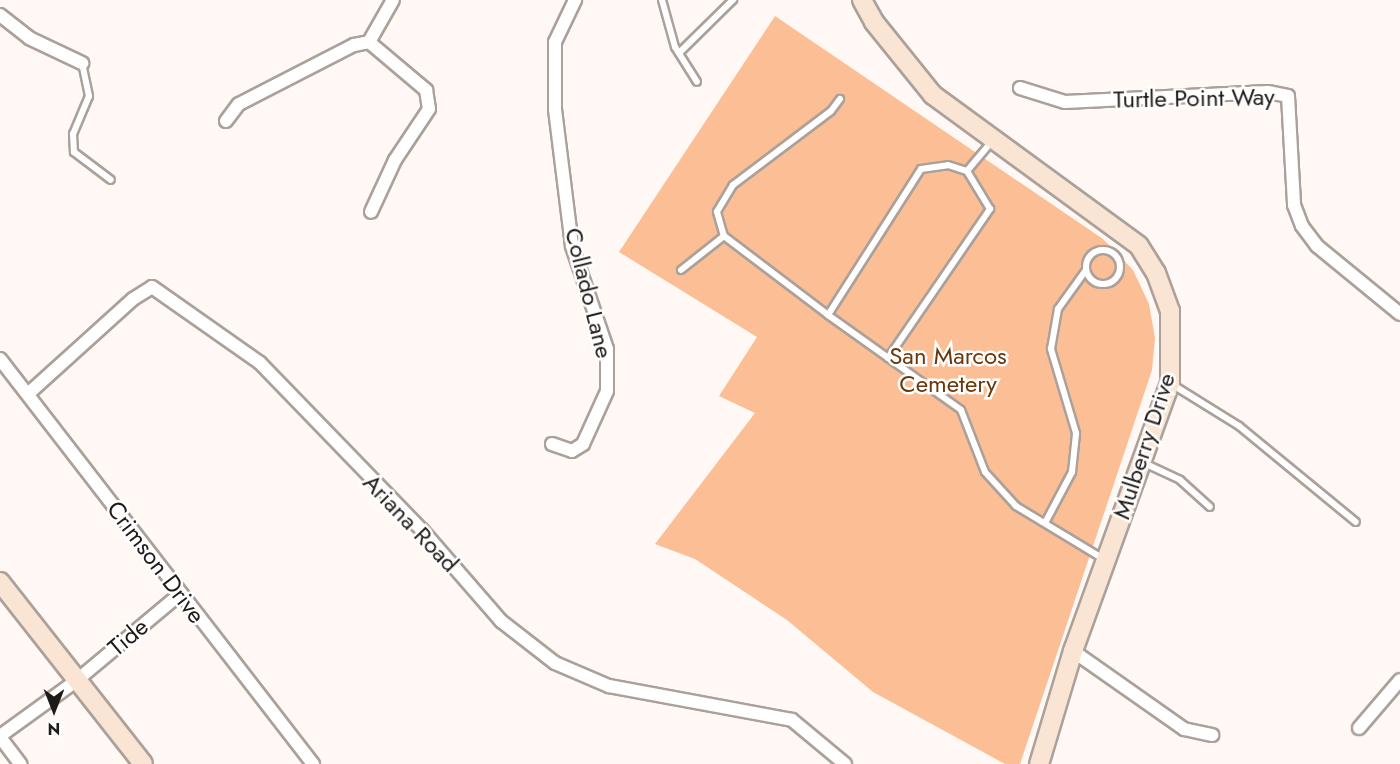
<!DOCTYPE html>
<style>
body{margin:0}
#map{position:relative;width:1400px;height:764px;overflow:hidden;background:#fff8f4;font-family:Jost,sans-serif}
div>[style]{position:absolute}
.green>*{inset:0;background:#fcbe94}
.roads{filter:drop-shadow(2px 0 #aba19a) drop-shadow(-2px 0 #aba19a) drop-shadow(0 2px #aba19a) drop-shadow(0 -2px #aba19a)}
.lane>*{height:6px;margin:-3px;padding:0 3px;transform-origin:3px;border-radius:3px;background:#fff}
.lane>.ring{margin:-3px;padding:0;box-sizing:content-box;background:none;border:6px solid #fff;border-radius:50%}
.street>*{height:12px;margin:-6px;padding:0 6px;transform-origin:6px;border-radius:6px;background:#fff}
.secondary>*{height:18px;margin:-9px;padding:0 9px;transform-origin:9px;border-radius:9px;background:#fae4d3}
span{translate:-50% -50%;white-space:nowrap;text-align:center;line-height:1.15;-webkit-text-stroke:5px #fff;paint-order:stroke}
.street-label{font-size:24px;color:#1e1a18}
.park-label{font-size:24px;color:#6a380c}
.north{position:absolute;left:24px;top:680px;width:60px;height:60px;-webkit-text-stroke:4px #fff;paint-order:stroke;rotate:180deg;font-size:16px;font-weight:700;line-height:24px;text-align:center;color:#1e1a18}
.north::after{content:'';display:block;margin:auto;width:21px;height:27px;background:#1e1a18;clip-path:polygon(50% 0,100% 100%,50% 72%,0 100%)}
</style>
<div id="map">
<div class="green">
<div style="clip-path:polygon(775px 16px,1103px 239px,1133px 270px,1149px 304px,1155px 338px,1152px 370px,1020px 764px,1005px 764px,873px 692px,787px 620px,695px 559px,655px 544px,755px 413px,719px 396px,757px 337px,619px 252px)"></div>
</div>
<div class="roads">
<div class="lane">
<div style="left:662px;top:0;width:49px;rotate:74.5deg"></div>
<div style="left:675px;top:47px;width:41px;rotate:57.8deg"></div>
<div style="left:679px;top:53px;width:76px;rotate:-44.5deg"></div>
<div style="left:82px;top:63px;width:34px;rotate:78deg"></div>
<div style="left:89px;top:96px;width:41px;rotate:112.8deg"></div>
<div style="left:73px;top:134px;width:18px;rotate:87deg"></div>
<div style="left:74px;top:152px;width:46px;rotate:37.1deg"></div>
<div style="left:840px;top:99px;width:15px;rotate:127deg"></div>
<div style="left:831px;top:111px;width:123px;rotate:142.9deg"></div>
<div style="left:733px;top:185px;width:31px;rotate:121deg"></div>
<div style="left:717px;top:212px;width:25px;rotate:74deg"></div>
<div style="left:724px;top:236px;width:131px;rotate:37.2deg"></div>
<div style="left:828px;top:315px;width:173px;rotate:-57.5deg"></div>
<div style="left:921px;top:169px;width:27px;rotate:-8deg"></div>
<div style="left:948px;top:165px;width:20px;rotate:18deg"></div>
<div style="left:967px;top:171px;width:39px;rotate:-50deg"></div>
<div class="ring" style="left:1086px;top:250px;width:28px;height:28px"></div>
<div style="left:681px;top:270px;width:55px;rotate:-38.3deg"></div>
<div style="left:828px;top:315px;width:163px;rotate:35.5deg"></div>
<div style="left:961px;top:410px;width:66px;rotate:68.8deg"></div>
<div style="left:985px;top:472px;width:46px;rotate:47.6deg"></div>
<div style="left:1016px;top:506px;width:104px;rotate:31.2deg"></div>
<div style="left:888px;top:358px;width:181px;rotate:-55.6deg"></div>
<div style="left:990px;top:209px;width:44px;rotate:-121.2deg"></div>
<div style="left:1173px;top:385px;width:78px;rotate:31.8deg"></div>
<div style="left:1239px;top:426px;width:151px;rotate:39.4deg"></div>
<div style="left:1144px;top:463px;width:40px;rotate:25deg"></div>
<div style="left:1180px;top:480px;width:40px;rotate:42deg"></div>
<div style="left:1045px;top:523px;width:58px;rotate:-62.1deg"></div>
<div style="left:1072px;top:472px;width:39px;rotate:-84deg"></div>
<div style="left:1076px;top:433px;width:88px;rotate:-106.6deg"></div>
<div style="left:1051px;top:349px;width:41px;rotate:-80.1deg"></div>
<div style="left:1058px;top:309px;width:48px;rotate:-54.3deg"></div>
</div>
<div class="street">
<div style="left:0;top:15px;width:37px;rotate:38deg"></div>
<div style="left:29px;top:38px;width:59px;rotate:25.3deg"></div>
<div style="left:369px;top:42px;width:75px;rotate:40.1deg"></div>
<div style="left:426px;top:90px;width:19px;rotate:81deg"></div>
<div style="left:429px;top:109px;width:61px;rotate:123.7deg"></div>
<div style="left:395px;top:160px;width:57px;rotate:114.8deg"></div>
<div style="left:1020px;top:88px;width:47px;rotate:17.3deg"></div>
<div style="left:1065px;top:102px;width:203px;rotate:-2.8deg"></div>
<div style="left:1268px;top:92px;width:20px;rotate:11deg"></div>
<div style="left:1288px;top:96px;width:109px;rotate:86.8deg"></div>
<div style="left:1294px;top:205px;width:22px;rotate:69deg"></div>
<div style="left:1302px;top:226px;width:25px;rotate:53deg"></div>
<div style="left:1317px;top:246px;width:107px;rotate:39.3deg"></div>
<div style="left:226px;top:121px;width:21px;rotate:-53deg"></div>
<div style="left:239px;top:104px;width:129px;rotate:-27.2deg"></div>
<div style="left:354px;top:45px;width:15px;rotate:-11deg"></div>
<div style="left:369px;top:42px;width:48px;rotate:-60.3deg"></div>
<div style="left:0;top:359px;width:512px;rotate:52.3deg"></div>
<div style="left:29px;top:393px;width:140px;rotate:-42.1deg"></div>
<div style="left:133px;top:299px;width:22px;rotate:-32deg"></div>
<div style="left:152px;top:287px;width:132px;rotate:35.1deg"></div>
<div style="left:260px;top:363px;width:233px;rotate:45.9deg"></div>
<div style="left:422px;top:530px;width:121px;rotate:49deg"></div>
<div style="left:501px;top:621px;width:68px;rotate:37.9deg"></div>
<div style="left:555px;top:663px;width:59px;rotate:23.1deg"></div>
<div style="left:609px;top:686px;width:186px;rotate:10.5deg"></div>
<div style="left:792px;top:720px;width:69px;rotate:39.7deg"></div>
<div style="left:552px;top:444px;width:21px;rotate:19deg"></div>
<div style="left:572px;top:451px;width:13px;rotate:-32deg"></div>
<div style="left:583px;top:444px;width:58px;rotate:-65.6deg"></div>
<div style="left:607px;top:391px;width:42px;rotate:-90deg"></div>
<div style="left:607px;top:349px;width:109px;rotate:-108.8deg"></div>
<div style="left:572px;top:246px;width:138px;rotate:-97.1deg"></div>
<div style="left:555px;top:109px;width:67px;rotate:-90deg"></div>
<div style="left:555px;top:42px;width:47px;rotate:-64.5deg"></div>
<div style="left:1073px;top:651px;width:136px;rotate:35.1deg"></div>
<div style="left:1184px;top:729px;width:29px;rotate:12deg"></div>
<div style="left:1359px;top:728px;width:63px;rotate:-49.5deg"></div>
<div style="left:0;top:736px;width:94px;rotate:-35.9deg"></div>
<div style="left:76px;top:681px;width:136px;rotate:-39.9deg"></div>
<div style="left:0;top:737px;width:34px;rotate:53deg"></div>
</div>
<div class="secondary">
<div style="left:862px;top:0;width:25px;rotate:61deg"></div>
<div style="left:874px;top:22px;width:94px;rotate:51.1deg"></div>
<div style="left:933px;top:95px;width:255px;rotate:36.2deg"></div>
<div style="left:1139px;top:246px;width:32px;rotate:58deg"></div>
<div style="left:1156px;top:273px;width:40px;rotate:69.8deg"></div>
<div style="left:1170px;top:311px;width:72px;rotate:90deg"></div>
<div style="left:1170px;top:383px;width:285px;rotate:109.9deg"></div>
<div style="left:1073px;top:651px;width:118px;rotate:106.7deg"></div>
<div style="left:0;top:582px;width:231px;rotate:51.8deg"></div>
</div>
</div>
<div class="street-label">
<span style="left:1194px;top:98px;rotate:-1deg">Turtle Point Way</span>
<span style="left:589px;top:293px;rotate:76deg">Collado Lane</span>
<span style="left:1144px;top:446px;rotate:-72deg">Mulberry Drive</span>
<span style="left:411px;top:523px;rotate:46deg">Ariana Road</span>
<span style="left:156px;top:562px;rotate:53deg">Crimson Drive</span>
<span style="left:128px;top:637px;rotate:-40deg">Tide</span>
</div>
<div class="park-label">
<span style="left:948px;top:370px">San Marcos<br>Cemetery</span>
</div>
<div class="north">N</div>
</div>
